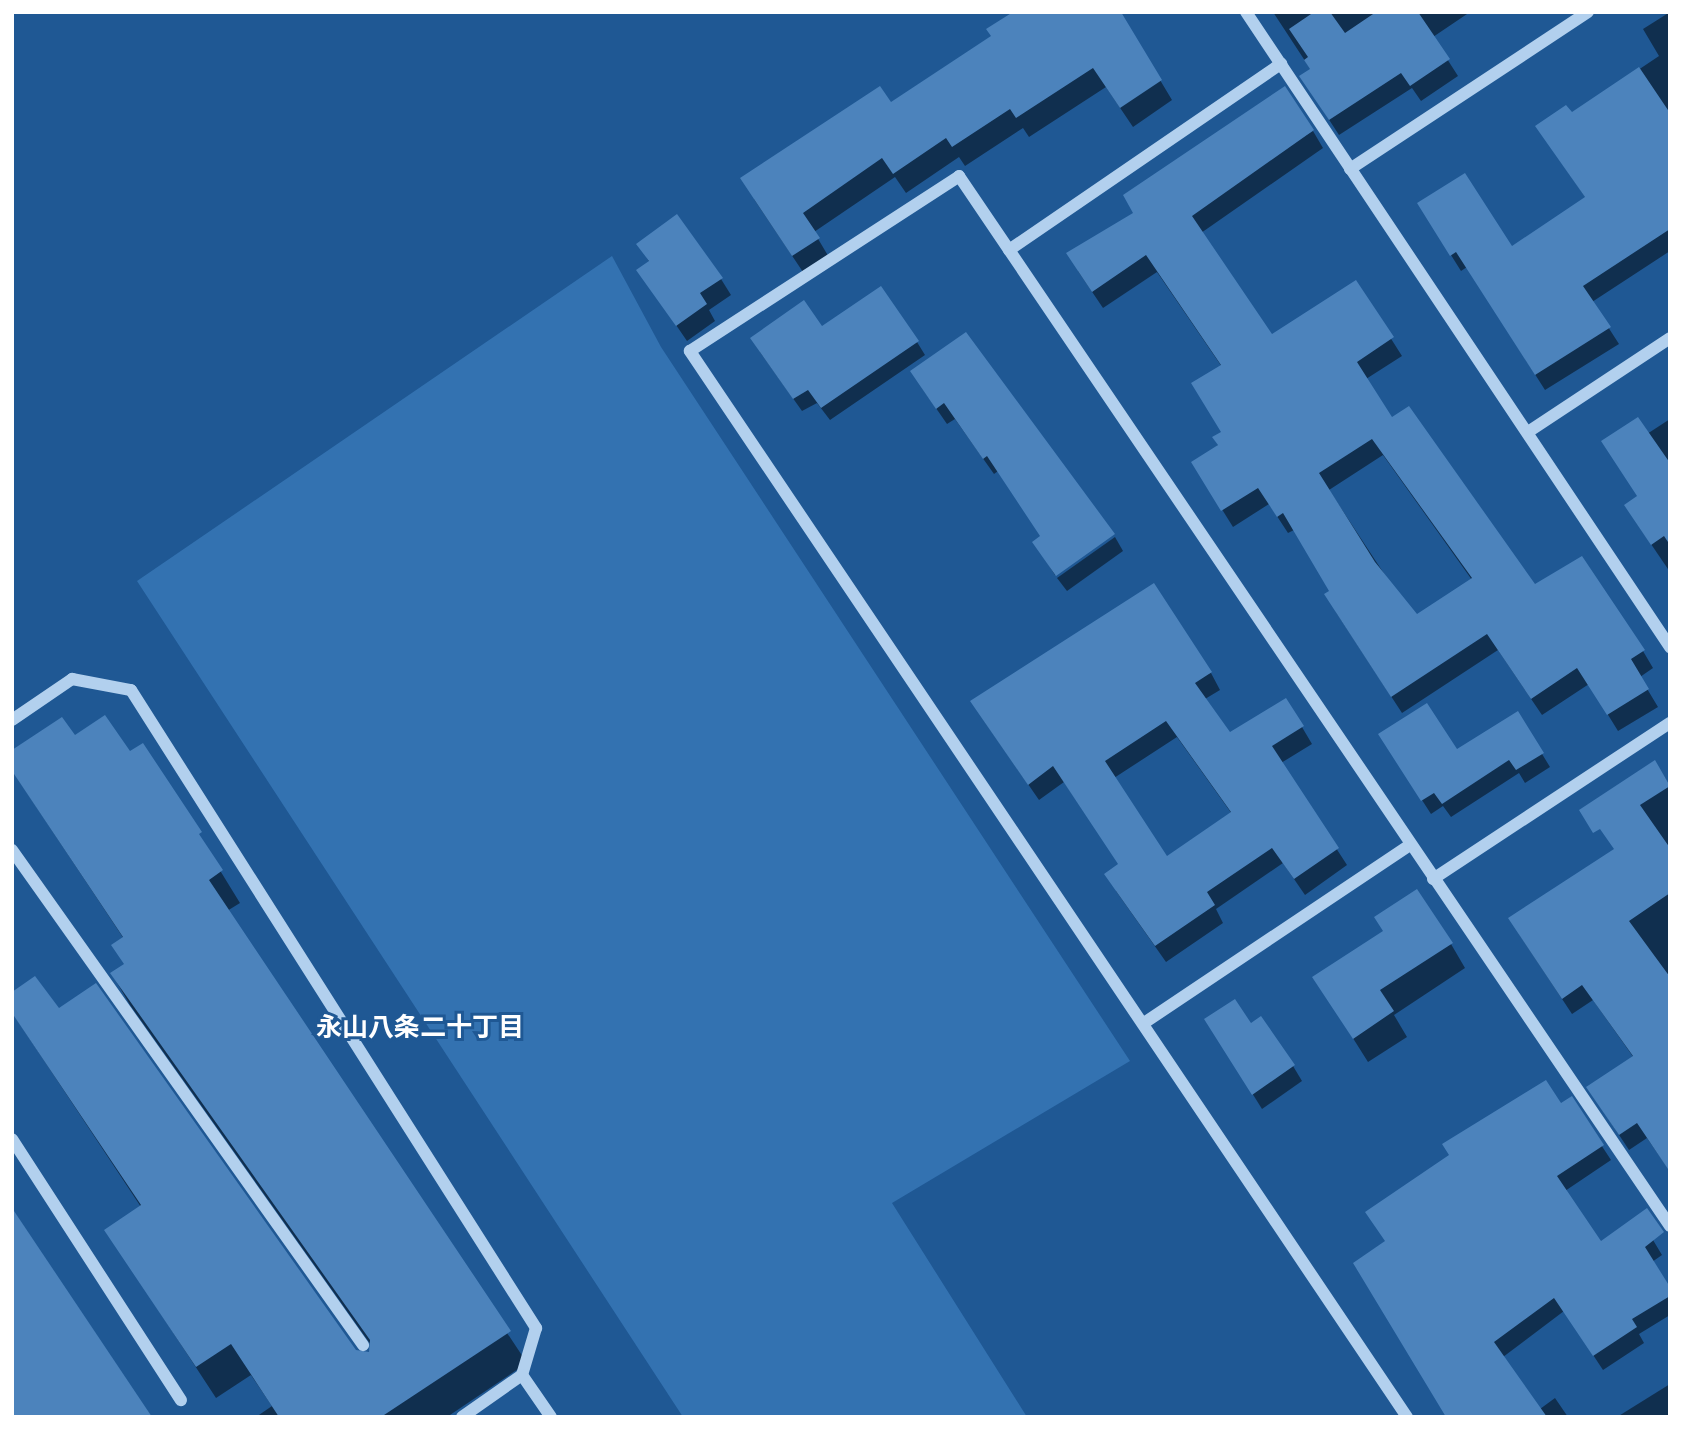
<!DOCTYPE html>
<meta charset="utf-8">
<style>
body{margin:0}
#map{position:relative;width:1682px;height:1429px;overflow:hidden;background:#1f5894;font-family:Overpass,"Noto Sans JP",sans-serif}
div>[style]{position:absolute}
.green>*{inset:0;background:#3372b1}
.shadow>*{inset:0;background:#0007}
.building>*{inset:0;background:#4c83bc}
.minor>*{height:12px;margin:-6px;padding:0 6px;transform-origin:6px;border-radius:6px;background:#b2d0ee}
span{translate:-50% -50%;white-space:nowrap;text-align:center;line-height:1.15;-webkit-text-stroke:6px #1f5894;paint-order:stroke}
.neighbourhood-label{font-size:26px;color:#fff;font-weight:700}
.frame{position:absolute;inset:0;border:14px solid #fff;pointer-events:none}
</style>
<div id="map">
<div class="green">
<div style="clip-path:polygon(612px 256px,661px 347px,1130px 1061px,892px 1203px,1027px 1417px,683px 1417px,137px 581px)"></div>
</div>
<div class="shadow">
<div style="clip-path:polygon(1273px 12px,1470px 12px,1433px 37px,1458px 76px,1421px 101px,1412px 88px,1339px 135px,1311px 92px,1311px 70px)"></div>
<div style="clip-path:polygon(1670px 12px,1670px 251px,1592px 302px,1619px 344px,1545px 390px,1467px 267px,1461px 271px,1429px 220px,1511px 248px,1586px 198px,1537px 127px,1571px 115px,1659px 56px,1643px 29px)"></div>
<div style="clip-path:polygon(993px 37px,1160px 80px,1172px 100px,1133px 127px,1106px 87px,1029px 137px,1023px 128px,965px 166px,959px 157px,906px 193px,895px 177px,814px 232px,830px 259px,805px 275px,754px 199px)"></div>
<div style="clip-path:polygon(evenodd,1313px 131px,1323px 148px,1201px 233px,1272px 337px,1355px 282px,1402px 356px,1366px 379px,1392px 420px,1535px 587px,1643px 651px,1653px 668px,1640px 677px,1658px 707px,1618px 731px,1589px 684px,1542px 715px,1498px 650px,1402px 713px,1336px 612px,1331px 591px,1294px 530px,1288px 533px,1269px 504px,1233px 527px,1203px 479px,1223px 433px,1222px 367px,1157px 272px,1103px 308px,1078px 271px,1313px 131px,1383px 455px,1472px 580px,1418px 616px,1410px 613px,1329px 490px,1383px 455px)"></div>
<div style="clip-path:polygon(639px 244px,721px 279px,731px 295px,709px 310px,715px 321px,687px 341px,639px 271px,650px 263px)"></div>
<div style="clip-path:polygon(822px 328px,917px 342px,925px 355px,830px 420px,817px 403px,802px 411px,760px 352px)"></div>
<div style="clip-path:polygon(966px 335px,1113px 534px,1055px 575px,1034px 542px,1042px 537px,998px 471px,994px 474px,955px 419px,947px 424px,922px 388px)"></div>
<div style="clip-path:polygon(1670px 419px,1670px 572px,1636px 522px,1647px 434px)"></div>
<div style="clip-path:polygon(1115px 537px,1123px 551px,1067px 591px,1057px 578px)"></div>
<div style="clip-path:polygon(evenodd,1211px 673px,1220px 690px,1205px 699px,1230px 734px,1286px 700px,1312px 744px,1281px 763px,1347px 865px,1305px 895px,1283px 863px,1216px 909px,1223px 923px,1166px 962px,1116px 891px,1120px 865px,1064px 782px,1039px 800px,983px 719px,1211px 673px,1177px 737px,1232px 814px,1167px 859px,1114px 778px,1177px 737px)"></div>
<div style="clip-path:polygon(1517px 713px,1550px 767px,1525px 783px,1519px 773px,1451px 817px,1443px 806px,1431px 814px,1389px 749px,1457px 752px)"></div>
<div style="clip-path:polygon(74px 738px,130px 754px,143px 745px,240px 903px,227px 911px,527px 1363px,447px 1417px,256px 1417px,272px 1406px,251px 1375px,216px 1398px,106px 1230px,141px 1207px,12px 1012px,58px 1010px,355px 1352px,370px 1354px,371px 1345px,130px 1005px,112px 974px,125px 965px,124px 939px,12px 770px)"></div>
<div style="clip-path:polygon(1655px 762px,1670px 786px,1670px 1171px,1647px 1138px,1629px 1150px,1598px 1103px,1634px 1058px,1593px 1000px,1572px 1014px,1519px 934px,1616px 851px)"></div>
<div style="clip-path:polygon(1451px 944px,1465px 968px,1394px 1015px,1407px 1037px,1368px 1062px,1315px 978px)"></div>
<div style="clip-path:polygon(1250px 1026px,1293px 1066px,1302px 1081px,1262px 1109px,1215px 1034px)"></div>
<div style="clip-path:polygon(1571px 1099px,1611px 1160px,1565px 1191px,1601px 1244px,1653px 1240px,1662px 1255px,1652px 1262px,1670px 1290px,1670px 1315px,1639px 1334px,1644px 1343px,1603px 1370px,1564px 1311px,1503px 1357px,1540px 1409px,1555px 1398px,1568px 1417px,1449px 1417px,1386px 1242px)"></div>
<div style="clip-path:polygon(1670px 1384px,1670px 1417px,1617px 1417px)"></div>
</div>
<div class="building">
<div style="clip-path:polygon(1013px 12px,1121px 12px,1162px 80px,1120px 108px,1093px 68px,1016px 118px,1010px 109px,952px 147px,946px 138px,893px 174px,882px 158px,803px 213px,820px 238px,792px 256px,740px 178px,880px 86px,891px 102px,991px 36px,986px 29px)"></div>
<div style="clip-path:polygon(1314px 12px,1330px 12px,1345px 33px,1376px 12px,1418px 12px,1450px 59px,1410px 86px,1401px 73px,1329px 120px,1299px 76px,1310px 69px,1304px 60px,1308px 57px,1289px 29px)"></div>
<div style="clip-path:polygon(1639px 67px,1670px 113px,1670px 229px,1583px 286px,1611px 327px,1535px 375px,1456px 252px,1450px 256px,1417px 203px,1465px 173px,1512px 246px,1585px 197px,1535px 126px,1566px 105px,1572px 112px)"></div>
<div style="clip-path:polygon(evenodd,1285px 86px,1314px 130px,1192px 216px,1272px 334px,1356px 280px,1394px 337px,1357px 362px,1392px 417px,1409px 406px,1535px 584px,1582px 556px,1645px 650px,1631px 659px,1649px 689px,1607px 715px,1577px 668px,1531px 699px,1487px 634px,1391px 697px,1324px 594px,1329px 591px,1283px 513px,1277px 517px,1258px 488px,1221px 511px,1191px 462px,1218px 445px,1212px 437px,1221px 432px,1191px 383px,1221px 365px,1146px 255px,1092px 292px,1066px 253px,1133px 213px,1123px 195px,1285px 86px,1372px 439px,1472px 578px,1417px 614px,1375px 562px,1319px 473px,1372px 439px)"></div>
<div style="clip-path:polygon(677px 214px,723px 278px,700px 293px,707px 304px,676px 326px,636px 270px,649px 261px,636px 244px)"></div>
<div style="clip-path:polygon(881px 286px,919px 341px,821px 408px,808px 390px,793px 399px,750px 338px,804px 300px,822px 326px)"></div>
<div style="clip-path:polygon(966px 332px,1115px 534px,1056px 576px,1032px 542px,1040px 536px,987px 456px,983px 459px,944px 403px,936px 409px,910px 371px)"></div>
<div style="clip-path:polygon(1638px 417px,1670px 463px,1670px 545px,1664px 536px,1651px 545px,1624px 505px,1637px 496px,1601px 441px)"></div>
<div style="clip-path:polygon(evenodd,1154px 583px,1212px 672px,1195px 683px,1230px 732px,1286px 698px,1304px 726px,1272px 746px,1339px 848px,1294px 879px,1272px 848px,1207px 892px,1215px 905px,1155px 946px,1104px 874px,1118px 864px,1053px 766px,1028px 785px,970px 701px,1154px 583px,1166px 721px,1231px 812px,1167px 856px,1105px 761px,1166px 721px)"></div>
<div style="clip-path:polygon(1427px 703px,1457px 749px,1518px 711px,1544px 753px,1516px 770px,1509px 760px,1442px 804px,1434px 793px,1421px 801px,1378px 734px)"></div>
<div style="clip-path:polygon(105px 715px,130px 751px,143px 743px,202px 832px,199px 834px,223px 870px,209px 880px,511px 1331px,381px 1417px,279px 1417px,231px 1344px,196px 1367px,104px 1230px,141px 1205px,12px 1013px,12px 992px,35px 976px,59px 1008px,96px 983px,356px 1350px,369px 1352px,370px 1340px,110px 973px,124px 964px,111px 945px,123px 937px,12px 771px,12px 750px,62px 717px,75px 735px)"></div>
<div style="clip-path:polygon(1655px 760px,1670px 786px,1640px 805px,1670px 848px,1670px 893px,1629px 921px,1670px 977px,1670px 1172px,1637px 1123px,1619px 1135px,1586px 1087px,1633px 1056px,1582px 985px,1562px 999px,1508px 918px,1614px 849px,1600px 829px,1593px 833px,1579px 810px)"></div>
<div style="clip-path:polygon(1417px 889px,1453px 943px,1380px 990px,1394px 1011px,1353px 1039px,1312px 977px,1383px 931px,1374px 917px)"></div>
<div style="clip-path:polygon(1235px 999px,1251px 1023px,1261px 1016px,1295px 1065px,1252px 1095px,1204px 1019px)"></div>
<div style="clip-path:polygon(1546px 1080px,1561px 1103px,1572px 1096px,1604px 1145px,1557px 1176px,1601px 1241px,1647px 1208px,1664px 1232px,1645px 1247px,1670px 1287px,1670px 1296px,1632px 1319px,1637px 1327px,1593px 1356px,1554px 1298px,1494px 1342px,1547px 1417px,1446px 1417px,1353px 1263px,1385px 1241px,1365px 1212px,1449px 1155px,1442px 1144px)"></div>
<div style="clip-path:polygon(12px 1208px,152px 1417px,12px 1417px)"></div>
</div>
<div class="minor">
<div style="left:1246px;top:12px;width:764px;rotate:56.27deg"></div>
<div style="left:1350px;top:169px;width:285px;rotate:-33.4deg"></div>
<div style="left:1009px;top:250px;width:330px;rotate:-34.4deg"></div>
<div style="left:1528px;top:432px;width:170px;rotate:-33.5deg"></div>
<div style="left:12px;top:720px;width:73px;rotate:-34.3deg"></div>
<div style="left:72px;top:679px;width:60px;rotate:10.6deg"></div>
<div style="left:131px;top:690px;width:756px;rotate:57.59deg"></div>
<div style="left:536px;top:1328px;width:49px;rotate:106.6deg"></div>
<div style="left:12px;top:850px;width:607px;rotate:54.66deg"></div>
<div style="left:1433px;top:879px;width:284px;rotate:-33.4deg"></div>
<div style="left:1144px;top:1023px;width:320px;rotate:-33.8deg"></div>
<div style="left:12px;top:1139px;width:311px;rotate:57.1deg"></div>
<div style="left:462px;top:1417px;width:73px;rotate:-35deg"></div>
<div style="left:522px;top:1375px;width:51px;rotate:55.4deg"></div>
<div style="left:1407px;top:1417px;width:1285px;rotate:-123.93deg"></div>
<div style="left:690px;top:351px;width:321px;rotate:-33deg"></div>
<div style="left:959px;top:176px;width:1268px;rotate:55.9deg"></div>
</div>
<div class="neighbourhood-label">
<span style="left:420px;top:1030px">永山八条二十丁目</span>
</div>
<div class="frame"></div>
</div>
